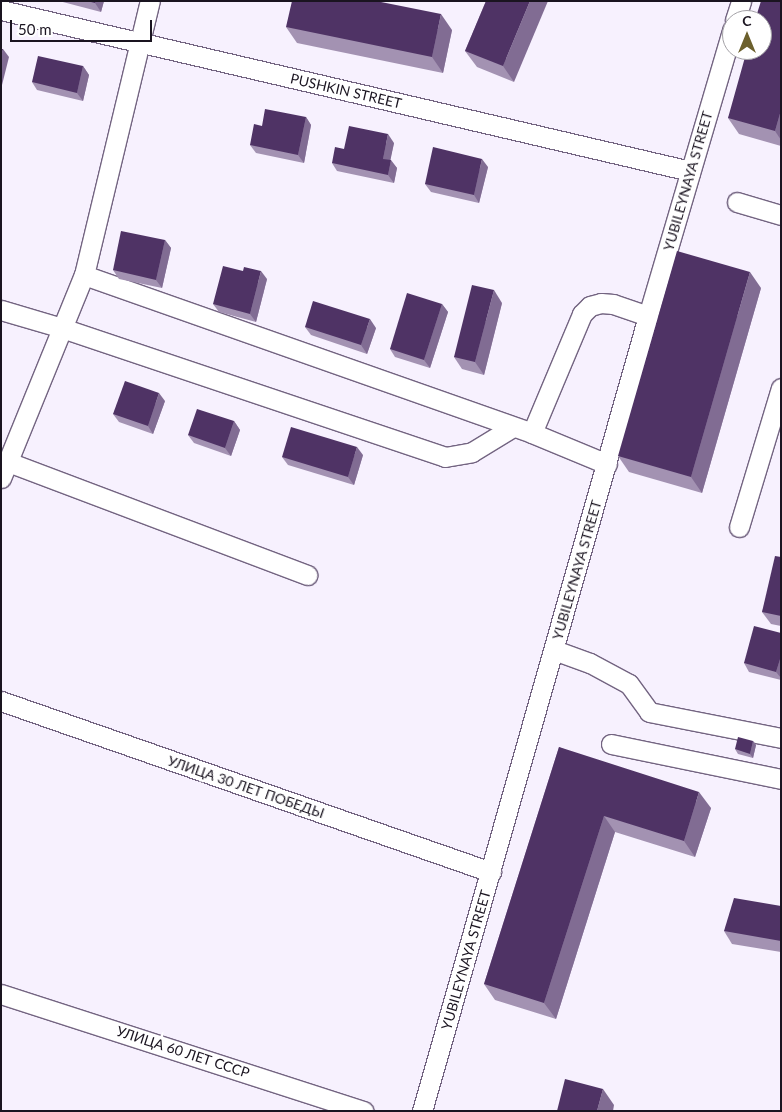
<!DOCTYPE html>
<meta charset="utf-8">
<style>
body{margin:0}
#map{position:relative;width:782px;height:1112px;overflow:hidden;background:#f7f1fe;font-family:Lato,sans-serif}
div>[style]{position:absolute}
.roads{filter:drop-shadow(1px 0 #736481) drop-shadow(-1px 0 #736481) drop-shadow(0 1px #736481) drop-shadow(0 -1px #736481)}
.minor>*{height:19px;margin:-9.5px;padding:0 9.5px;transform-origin:9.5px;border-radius:9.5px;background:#fff}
.wall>*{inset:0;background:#a392b2}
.shaded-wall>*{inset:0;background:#816c93}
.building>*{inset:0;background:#4f3365}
span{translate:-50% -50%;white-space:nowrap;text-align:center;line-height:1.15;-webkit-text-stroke:5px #fff;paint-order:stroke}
.street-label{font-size:14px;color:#1a1420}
.frame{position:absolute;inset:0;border:2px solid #1a1420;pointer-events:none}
.north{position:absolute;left:722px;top:10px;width:50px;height:50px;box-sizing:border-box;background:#fff;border:1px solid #a3a1a6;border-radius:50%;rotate:0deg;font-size:14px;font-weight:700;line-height:20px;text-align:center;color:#1a1420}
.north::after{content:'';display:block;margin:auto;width:18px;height:22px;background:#6c602d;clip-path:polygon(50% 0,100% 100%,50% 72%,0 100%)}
.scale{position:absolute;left:10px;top:20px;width:142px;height:22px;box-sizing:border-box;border:2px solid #1a1420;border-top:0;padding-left:6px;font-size:15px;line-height:18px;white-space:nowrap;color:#1a1420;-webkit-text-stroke:4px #fff;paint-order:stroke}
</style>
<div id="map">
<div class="roads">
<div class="minor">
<div style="left:1px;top:10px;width:708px;rotate:13.15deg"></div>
<div style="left:735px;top:20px;width:20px;rotate:-72deg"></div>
<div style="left:737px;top:202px;width:46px;rotate:16.5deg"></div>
<div style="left:84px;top:275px;width:475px;rotate:19.4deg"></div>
<div style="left:532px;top:433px;width:81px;rotate:22.5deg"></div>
<div style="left:1px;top:310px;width:64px;rotate:16.4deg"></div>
<div style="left:62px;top:328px;width:404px;rotate:18.6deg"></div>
<div style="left:445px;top:457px;width:27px;rotate:-10deg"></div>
<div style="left:472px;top:452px;width:48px;rotate:-31.4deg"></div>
<div style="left:532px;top:433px;width:129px;rotate:-67.2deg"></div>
<div style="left:582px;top:314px;width:11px;rotate:-45deg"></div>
<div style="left:590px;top:306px;width:11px;rotate:-15deg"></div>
<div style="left:601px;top:303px;width:12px;rotate:5deg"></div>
<div style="left:613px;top:304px;width:37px;rotate:19deg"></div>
<div style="left:8px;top:462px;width:320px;rotate:20.7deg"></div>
<div style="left:1px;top:478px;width:219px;rotate:-67.8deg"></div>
<div style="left:84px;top:275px;width:282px;rotate:-76.5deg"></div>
<div style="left:739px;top:527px;width:145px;rotate:-73.2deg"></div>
<div style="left:554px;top:650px;width:38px;rotate:20deg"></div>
<div style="left:590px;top:663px;width:44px;rotate:28.3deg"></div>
<div style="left:629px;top:684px;width:34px;rotate:54deg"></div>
<div style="left:649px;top:712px;width:135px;rotate:11.1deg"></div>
<div style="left:1px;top:701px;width:519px;rotate:19.24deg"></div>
<div style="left:611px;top:744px;width:174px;rotate:11.6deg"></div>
<div style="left:1px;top:994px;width:381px;rotate:17.9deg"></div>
<div style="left:422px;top:1111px;width:826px;rotate:-74.13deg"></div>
<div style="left:648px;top:316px;width:298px;rotate:-73.6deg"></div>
</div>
</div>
<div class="wall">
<div style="clip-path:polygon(59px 1px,104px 1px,101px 12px)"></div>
<div style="clip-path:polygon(486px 1px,514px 82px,477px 67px,465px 51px)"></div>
<div style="clip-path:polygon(781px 1px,781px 146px,739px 134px,728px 118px)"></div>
<div style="clip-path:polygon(286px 27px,452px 30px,443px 73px,297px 43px)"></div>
<div style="clip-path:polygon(83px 66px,89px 75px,83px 101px,37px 90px,32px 82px)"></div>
<div style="clip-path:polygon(306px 117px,311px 125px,304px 163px,256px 153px,250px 145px)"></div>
<div style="clip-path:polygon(394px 143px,390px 160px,397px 168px,394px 183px,337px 171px,332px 163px,344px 149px)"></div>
<div style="clip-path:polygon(488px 167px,479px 203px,431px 192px,425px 184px)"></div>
<div style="clip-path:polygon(165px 240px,171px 248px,162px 288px,119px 279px,113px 270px)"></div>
<div style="clip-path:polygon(267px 279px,256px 322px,219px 312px,213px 304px)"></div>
<div style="clip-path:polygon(761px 288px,702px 493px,629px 472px,618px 456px)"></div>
<div style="clip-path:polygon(502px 303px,484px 375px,462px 369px,454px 357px)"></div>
<div style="clip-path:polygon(442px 304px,448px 312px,430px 368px,395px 357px,390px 349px)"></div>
<div style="clip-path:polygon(305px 327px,376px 328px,367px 354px,311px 335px)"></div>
<div style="clip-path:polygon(165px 401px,153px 434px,119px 422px,113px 414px)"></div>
<div style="clip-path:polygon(234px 421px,240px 430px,231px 456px,194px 443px,188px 435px)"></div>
<div style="clip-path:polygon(363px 455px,354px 485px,288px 465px,282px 457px)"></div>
<div style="clip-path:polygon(781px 557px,781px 626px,771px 624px,762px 612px)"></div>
<div style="clip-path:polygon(781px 633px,781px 680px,749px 672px,744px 663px)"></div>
<div style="clip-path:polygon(753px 741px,756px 745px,753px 758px,738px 754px,735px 749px)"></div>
<div style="clip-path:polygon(559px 747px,711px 808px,695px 857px,615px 832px,556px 1019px,495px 1000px,484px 984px)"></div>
<div style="clip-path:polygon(781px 906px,781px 952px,732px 944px,724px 931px)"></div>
</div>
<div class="shaded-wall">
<div style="clip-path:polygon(96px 1px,104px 1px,101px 12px,95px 3px)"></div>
<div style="clip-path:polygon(530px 1px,548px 1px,514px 82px,503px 66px)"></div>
<div style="clip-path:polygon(441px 14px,452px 30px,443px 73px,432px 57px)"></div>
<div style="clip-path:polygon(3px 49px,9px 57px,1px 89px,1px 57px)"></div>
<div style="clip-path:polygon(83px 66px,89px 75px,83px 101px,77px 93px)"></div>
<div style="clip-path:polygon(781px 110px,781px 140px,775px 131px)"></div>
<div style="clip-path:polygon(306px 117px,311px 125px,304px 163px,298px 155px)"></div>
<div style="clip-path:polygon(388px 134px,394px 143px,389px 167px,383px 159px)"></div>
<div style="clip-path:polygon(482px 159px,488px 167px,479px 203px,474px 195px)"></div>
<div style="clip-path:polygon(391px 160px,397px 168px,394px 183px,388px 175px)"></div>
<div style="clip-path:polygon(165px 240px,171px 248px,162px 288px,156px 280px)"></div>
<div style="clip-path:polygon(261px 271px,267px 279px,256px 322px,250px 314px)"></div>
<div style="clip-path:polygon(750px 272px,761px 288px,702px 493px,691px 477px)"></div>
<div style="clip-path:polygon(494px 290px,502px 303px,484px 375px,475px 362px)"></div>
<div style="clip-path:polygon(442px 304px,448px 312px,430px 368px,424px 360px)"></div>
<div style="clip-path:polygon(370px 319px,376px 328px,367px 354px,361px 345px)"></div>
<div style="clip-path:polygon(159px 393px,165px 401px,153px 434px,148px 426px)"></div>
<div style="clip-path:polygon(234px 421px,240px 430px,231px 456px,225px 448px)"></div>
<div style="clip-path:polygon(357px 447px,363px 455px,354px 485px,348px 477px)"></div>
<div style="clip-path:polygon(781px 656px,781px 678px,776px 672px)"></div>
<div style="clip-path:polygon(753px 741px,756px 745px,753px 758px,750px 754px)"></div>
<div style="clip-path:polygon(699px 792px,711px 808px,695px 857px,684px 841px)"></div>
<div style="clip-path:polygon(604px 816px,615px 832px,556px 1019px,544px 1003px)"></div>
<div style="clip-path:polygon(603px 1089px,614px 1105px,613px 1111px,597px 1111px)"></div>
</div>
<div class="building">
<div style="clip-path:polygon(87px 1px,96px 1px,95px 3px)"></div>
<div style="clip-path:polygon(292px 1px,376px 1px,441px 14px,432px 57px,286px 27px)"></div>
<div style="clip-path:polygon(486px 1px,530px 1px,503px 66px,465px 51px)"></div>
<div style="clip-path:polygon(761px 1px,781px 1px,781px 110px,775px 131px,728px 118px,747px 50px,762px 50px,762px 20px,755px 20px)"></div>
<div style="clip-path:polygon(1px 49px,3px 49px,1px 57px)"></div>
<div style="clip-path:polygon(38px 56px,83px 66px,77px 93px,32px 82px)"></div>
<div style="clip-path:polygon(265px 109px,306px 117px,298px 155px,250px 145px,254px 124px,262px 126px)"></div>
<div style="clip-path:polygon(349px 126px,388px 134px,383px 159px,391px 160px,388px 175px,332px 163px,335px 147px,344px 149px)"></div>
<div style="clip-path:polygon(433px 147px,482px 159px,474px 195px,425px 184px)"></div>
<div style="clip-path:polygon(121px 231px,165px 240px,156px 280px,113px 270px)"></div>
<div style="clip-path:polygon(677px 251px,750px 272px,691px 477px,618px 456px)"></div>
<div style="clip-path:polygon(223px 266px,243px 271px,244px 267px,261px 271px,250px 314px,213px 304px)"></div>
<div style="clip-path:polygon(472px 285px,494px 290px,475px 362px,454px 357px)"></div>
<div style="clip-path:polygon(407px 293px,442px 304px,424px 360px,390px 349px)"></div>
<div style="clip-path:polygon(313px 301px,370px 319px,361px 345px,305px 327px)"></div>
<div style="clip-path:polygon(125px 381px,159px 393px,148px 426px,113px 414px)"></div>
<div style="clip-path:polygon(197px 409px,234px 421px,225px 448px,188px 435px)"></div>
<div style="clip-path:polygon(291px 427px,357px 447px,348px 477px,282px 457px)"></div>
<div style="clip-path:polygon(775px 556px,781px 557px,781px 616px,762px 612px)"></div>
<div style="clip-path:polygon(754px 626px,781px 633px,781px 656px,776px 672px,744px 663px)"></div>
<div style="clip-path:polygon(738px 737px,753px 741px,750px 754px,735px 749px)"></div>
<div style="clip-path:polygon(559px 747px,699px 792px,684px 841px,604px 816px,544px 1003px,484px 984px)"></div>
<div style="clip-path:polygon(734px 898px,781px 906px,781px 941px,724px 931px)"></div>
<div style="clip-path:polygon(565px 1079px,603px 1089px,597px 1111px,557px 1111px)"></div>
</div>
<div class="street-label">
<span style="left:346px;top:91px;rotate:13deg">PUSHKIN STREET</span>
<span style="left:688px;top:181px;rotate:-74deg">YUBILEYNAYA STREET</span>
<span style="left:577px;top:570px;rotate:-74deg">YUBILEYNAYA STREET</span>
<span style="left:246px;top:787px;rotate:19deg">УЛИЦА 30 ЛЕТ ПОБЕДЫ</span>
<span style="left:466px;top:960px;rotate:-74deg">YUBILEYNAYA STREET</span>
<span style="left:183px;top:1052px;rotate:18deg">УЛИЦА 60 ЛЕТ СССР</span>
</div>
<div class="frame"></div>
<div class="north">С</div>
<div class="scale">50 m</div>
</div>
